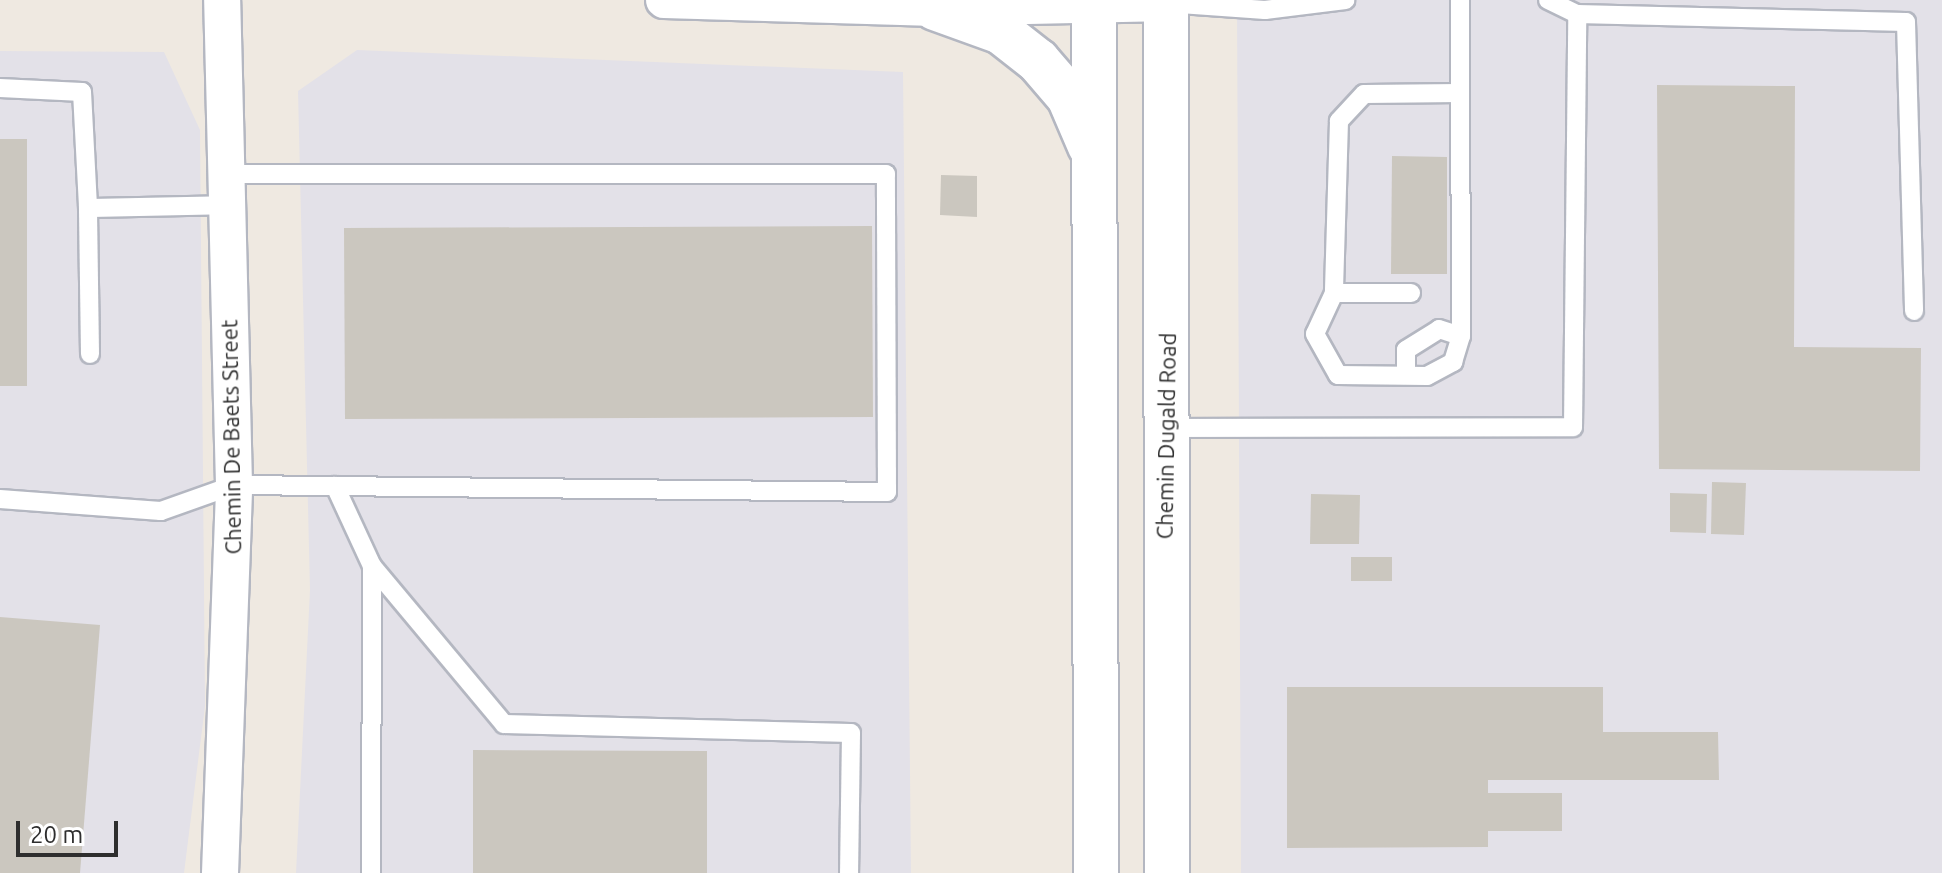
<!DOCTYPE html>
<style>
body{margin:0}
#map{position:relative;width:1942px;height:873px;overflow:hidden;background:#efe9e1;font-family:Ubuntu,sans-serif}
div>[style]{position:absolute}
.industrial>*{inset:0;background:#e3e1e8}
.building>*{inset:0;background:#cbc7bf}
.roads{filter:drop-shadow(2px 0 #b4b7c1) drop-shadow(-2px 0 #b4b7c1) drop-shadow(0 2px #b4b7c1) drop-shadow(0 -2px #b4b7c1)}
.service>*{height:18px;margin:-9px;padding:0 9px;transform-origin:9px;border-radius:9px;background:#fff}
.minor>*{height:36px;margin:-18px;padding:0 18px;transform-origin:18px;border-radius:18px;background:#fff}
.secondary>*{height:44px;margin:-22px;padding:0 22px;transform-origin:22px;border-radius:22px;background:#fff}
span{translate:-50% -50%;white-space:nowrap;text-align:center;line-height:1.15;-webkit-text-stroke:6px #fff;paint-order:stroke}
.street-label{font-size:22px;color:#2e2e2e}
.scale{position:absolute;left:16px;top:821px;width:102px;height:36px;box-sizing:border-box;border:4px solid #2e2e2e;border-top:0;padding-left:10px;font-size:24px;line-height:28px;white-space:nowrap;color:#2e2e2e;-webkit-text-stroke:6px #fff;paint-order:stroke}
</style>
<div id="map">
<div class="industrial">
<div style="clip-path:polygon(1237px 0,1942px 0,1942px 873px,1241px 873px)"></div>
<div style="clip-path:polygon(357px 50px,903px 72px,911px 873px,296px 873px,310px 590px,298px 91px)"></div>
<div style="clip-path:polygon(0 51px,164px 52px,200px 130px,205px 706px,184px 873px,0 873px)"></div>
</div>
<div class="building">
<div style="clip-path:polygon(1657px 85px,1795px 86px,1794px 347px,1921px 348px,1920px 471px,1659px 469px)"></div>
<div style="clip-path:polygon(0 139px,27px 139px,27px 386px,0 386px)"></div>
<div style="clip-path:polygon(1392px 156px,1447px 157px,1447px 274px,1391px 274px)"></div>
<div style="clip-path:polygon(941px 175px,977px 176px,977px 217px,940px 215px)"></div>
<div style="clip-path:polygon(872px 226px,873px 417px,345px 419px,344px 228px)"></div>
<div style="clip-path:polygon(1712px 482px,1746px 483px,1744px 535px,1711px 534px)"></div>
<div style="clip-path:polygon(1670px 493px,1707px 494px,1706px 533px,1670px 532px)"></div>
<div style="clip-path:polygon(1311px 494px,1360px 495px,1359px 544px,1310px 544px)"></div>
<div style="clip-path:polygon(1351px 557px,1392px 557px,1392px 581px,1351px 581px)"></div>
<div style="clip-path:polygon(0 617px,100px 625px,80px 873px,0 873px)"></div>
<div style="clip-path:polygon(1287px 687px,1603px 687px,1603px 732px,1718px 732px,1719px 780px,1488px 780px,1488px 793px,1562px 793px,1562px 831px,1488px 831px,1488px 847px,1287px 848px)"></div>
<div style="clip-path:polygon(473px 750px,707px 751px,707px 873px,473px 873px)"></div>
</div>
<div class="roads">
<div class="service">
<div style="left:1548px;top:0;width:32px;rotate:26deg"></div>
<div style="left:1577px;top:14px;width:329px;rotate:1.4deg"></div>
<div style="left:1906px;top:22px;width:289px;rotate:88.4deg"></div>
<div style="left:1166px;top:3px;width:99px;rotate:4deg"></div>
<div style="left:1265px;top:10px;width:81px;rotate:-7.1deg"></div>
<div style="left:0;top:88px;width:82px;rotate:2.8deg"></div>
<div style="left:82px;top:92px;width:116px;rotate:87deg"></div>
<div style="left:1460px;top:93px;width:96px;rotate:179.4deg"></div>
<div style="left:1364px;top:94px;width:37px;rotate:133deg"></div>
<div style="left:1339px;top:121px;width:172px;rotate:91.7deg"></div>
<div style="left:1334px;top:293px;width:45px;rotate:114.9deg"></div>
<div style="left:1315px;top:334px;width:47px;rotate:60.7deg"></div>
<div style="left:1338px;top:375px;width:89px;rotate:0.6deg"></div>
<div style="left:1427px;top:376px;width:30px;rotate:-28deg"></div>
<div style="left:1453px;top:362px;width:27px;rotate:-73deg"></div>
<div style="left:1461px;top:336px;width:336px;rotate:-90.2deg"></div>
<div style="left:1334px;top:293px;width:77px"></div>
<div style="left:90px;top:354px;width:146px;rotate:-90.8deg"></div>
<div style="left:88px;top:208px;width:138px;rotate:-1.2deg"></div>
<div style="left:1406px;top:374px;width:24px;rotate:-90deg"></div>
<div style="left:1406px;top:350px;width:39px;rotate:-32deg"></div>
<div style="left:1439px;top:329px;width:23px;rotate:18deg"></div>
<div style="left:1165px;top:428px;width:408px;rotate:-0.1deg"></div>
<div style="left:1573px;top:427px;width:413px;rotate:-89.4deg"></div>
<div style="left:335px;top:486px;width:88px;rotate:65.2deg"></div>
<div style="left:372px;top:566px;width:206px;rotate:50.1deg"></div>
<div style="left:504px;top:724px;width:347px;rotate:1.5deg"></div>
<div style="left:851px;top:733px;width:140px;rotate:90.8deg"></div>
<div style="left:0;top:499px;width:161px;rotate:4.3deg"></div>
<div style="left:161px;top:511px;width:77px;rotate:-19.6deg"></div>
<div style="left:234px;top:485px;width:653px;rotate:0.61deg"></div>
<div style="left:887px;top:492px;width:318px;rotate:-90.2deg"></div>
<div style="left:886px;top:174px;width:660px;rotate:180deg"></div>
<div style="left:371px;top:873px;width:307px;rotate:-89.8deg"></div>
</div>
<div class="minor">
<div style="left:664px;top:0;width:271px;rotate:1.7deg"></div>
<div style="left:935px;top:8px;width:231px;rotate:-1.2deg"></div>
<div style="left:220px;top:873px;width:388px;rotate:-87.9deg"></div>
<div style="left:234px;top:485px;width:485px;rotate:-91.4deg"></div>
</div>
<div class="secondary">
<div style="left:1094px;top:0;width:873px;rotate:89.87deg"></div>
<div style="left:1166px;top:0;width:873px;rotate:89.93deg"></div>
<div style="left:935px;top:8px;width:70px;rotate:20deg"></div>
<div style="left:1001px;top:32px;width:47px;rotate:38.1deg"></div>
<div style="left:1038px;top:61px;width:48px;rotate:49.3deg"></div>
<div style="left:1069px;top:97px;width:53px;rotate:66.8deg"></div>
</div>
</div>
<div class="street-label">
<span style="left:1166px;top:436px;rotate:-89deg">Chemin Dugald Road</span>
<span style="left:231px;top:437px;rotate:-91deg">Chemin De Baets Street</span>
</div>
<div class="scale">20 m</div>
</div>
